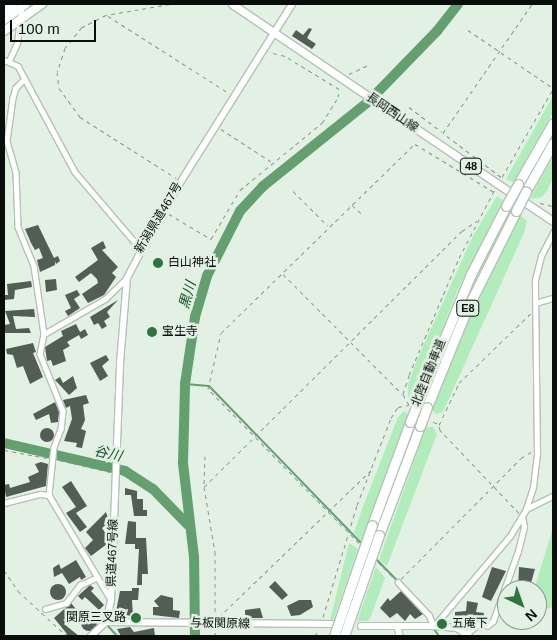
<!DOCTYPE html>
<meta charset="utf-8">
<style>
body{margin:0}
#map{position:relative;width:557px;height:640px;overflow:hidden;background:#e2f1e4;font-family:Helvetica,"Noto Sans JP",sans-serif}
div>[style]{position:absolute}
.green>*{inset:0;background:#b1edbb}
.stream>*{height:2px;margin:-1px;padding:0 1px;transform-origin:1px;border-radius:1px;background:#639f6f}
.river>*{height:10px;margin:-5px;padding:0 5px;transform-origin:5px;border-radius:5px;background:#639f6f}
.building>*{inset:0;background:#525e54}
.round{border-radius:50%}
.path>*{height:1px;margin-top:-0.5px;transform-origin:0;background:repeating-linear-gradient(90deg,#8a958b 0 4px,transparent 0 8px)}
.roads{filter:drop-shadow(1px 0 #b4c2b6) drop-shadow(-1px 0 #b4c2b6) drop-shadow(0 1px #b4c2b6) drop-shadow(0 -1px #b4c2b6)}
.minor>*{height:4.5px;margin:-2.25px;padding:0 2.25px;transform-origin:2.25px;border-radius:2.25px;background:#fff}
.tertiary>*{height:5.5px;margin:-2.75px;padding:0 2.75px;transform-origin:2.75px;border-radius:2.75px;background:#fff}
.secondary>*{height:6px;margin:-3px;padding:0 3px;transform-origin:3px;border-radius:3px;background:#fff}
.primary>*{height:7px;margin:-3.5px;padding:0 3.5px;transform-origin:3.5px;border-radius:3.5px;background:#fff}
.trunk>*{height:8px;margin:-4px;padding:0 4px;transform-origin:4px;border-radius:4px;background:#fff}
.motorway>*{height:9px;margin:-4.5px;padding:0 4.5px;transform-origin:4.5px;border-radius:4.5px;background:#fff}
.bridges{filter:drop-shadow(1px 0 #b4c2b6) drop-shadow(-1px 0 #b4c2b6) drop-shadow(0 1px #b4c2b6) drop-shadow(0 -1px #b4c2b6)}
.motorway-bridge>*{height:9px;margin:-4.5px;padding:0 4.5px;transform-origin:4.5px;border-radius:4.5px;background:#fff}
.dots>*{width:14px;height:14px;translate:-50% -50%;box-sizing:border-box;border:2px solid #e2f1e4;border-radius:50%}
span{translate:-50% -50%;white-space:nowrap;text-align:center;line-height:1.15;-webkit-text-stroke:5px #e2f1e4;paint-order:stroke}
.shield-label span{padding:1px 4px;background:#e2f1e4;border:1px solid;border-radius:4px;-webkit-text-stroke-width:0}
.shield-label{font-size:11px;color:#090e0a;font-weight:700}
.street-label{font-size:12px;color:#090e0a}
.poi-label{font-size:12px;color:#090e0a}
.left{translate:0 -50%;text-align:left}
.right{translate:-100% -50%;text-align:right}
.water-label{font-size:14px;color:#145829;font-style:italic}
.frame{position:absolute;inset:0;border:5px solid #090e0a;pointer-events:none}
.north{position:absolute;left:497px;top:580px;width:50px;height:50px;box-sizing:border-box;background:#e2f1e4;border:1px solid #8b968d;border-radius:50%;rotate:138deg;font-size:14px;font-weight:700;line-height:20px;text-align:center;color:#090e0a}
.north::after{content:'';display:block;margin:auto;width:18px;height:22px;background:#2d7440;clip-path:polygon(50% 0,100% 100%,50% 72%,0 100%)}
.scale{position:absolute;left:10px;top:20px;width:86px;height:22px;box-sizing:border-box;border:2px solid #090e0a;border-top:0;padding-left:6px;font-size:15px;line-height:18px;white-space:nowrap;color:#090e0a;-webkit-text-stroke:4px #e2f1e4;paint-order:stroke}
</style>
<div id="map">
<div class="green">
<div style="clip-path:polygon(553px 96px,553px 112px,513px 182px,506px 179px)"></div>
<div style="clip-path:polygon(553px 157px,553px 178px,547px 191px,542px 197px,530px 199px)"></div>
<div style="clip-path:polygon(497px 196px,503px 200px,458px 289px,413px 403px,408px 396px,408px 385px,416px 362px,473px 236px)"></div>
<div style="clip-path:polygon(520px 215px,527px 221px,524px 233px,443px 412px,436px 414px,432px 410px,460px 339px)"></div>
<div style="clip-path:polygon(404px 411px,408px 414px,361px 541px,354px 533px,362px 509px,398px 417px)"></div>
<div style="clip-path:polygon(426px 427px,433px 427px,437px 434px,387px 566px,379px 560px)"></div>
<div style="clip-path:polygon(553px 507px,553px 607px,537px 612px,537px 590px,534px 590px,552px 531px)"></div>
<div style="clip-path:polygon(349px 543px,358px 549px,333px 621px,330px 620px)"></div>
<div style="clip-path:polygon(376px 567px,385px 578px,371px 616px,368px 621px,357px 621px)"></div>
</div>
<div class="stream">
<div style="left:185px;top:384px;width:24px;rotate:5deg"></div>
<div style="left:209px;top:386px;width:220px;rotate:45.9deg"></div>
<div style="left:374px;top:557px;width:81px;rotate:45.5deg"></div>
<div style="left:108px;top:626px;width:13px;rotate:48deg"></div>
<div style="left:433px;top:628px;width:10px;rotate:53deg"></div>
</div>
<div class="river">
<div style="left:4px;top:443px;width:124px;rotate:13deg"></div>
<div style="left:125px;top:471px;width:33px;rotate:33deg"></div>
<div style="left:153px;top:489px;width:50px;rotate:45.8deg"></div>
<div style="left:195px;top:636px;width:79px;rotate:-90.7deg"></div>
<div style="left:194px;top:557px;width:95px;rotate:-96.7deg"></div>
<div style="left:183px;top:463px;width:79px;rotate:-88.5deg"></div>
<div style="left:185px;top:384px;width:68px;rotate:-81.5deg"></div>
<div style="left:195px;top:317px;width:43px;rotate:-73.7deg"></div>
<div style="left:207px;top:276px;width:73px;rotate:-63.1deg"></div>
<div style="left:240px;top:211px;width:33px;rotate:-47deg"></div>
<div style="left:262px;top:187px;width:136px;rotate:-38.7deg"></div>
<div style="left:368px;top:102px;width:99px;rotate:-45.8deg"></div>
<div style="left:437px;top:31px;width:34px;rotate:-52deg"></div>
</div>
<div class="building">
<div style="clip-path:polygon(309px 28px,312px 29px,307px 38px,316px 44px,312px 49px,292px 36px,296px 30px,303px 35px)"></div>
<div style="clip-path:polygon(38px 225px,54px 258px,58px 256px,60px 261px,56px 264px,55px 261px,55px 265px,40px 272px,37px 260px,43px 258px,39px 248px,35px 250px,31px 243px,25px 229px)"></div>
<div style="clip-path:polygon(103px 241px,106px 248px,102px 250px,118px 267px,112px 273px,116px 277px,104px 295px,88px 303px,82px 294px,98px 283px,97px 279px,91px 273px,79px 282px,75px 277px,98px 260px,91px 248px)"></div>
<div style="clip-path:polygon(56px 279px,57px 290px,46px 292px,45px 280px)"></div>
<div style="clip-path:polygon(31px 281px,32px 287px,15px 290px,14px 299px,4px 300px,4px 295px,8px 295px,7px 284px)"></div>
<div style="clip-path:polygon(77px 290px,80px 295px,74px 299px,80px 308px,68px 316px,65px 311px,71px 308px,65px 295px)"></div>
<div style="clip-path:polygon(118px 300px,107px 312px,110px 317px,104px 321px,107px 326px,102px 329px,98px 323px,94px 325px,90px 317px)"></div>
<div style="clip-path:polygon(34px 309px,35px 317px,13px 316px,16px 329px,29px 328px,31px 333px,5px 333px,4px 325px,10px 324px,5px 311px)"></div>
<div style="clip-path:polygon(76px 324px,80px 332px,85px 329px,88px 335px,81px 339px,79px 335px,67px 342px,70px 346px,63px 350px,66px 361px,53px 366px,51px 360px,47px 361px,45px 347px,63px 336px,61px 331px)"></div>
<div style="clip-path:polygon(33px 343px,36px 352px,33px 353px,43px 377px,30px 384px,23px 366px,17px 368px,13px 355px,7px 354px,6px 349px)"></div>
<div style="clip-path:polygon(106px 355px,109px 360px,102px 366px,108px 376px,100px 381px,90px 363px)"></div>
<div style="clip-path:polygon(73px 376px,77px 388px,69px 395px,55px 380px,60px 377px,63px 383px)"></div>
<div style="clip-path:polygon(86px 395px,89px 403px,83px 405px,85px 420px,81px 429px,86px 431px,82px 448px,76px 447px,77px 443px,64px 441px,72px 419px,70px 406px,66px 408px,63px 400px)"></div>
<div style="clip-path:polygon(55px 402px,59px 412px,58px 422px,51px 423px,49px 414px,36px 420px,33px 414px)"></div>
<div class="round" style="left:40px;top:428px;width:14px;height:14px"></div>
<div style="clip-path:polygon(41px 462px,48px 464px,46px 486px,6px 497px,4px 485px,9px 484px,10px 488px,30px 482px,28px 477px,39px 472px,35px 464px)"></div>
<div style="clip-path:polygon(71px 481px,87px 506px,76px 513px,87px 527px,80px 532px,66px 513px,76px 507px,62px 487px)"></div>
<div style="clip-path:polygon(125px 488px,137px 491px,137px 499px,143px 499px,143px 510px,147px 510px,147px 516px,134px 516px,131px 495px,125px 495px)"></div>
<div style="clip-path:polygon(106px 512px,109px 522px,102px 528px,108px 537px,107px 544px,91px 556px,85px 548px,93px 540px,86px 532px)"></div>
<div style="clip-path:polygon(128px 521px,136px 522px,136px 538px,146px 538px,148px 574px,142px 574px,142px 585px,137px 585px,139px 549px,135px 549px,135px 544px,125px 544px)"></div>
<div style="clip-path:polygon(76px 560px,86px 577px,81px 580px,80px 577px,69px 584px,62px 573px,54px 577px,53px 568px,59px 564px,61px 569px)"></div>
<div style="clip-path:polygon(492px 567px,506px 571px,491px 601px,482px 597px)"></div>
<div style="clip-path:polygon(519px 567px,535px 569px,529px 590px,518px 590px)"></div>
<div style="clip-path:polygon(275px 581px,288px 595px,282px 600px,269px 587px)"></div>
<div class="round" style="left:50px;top:584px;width:16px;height:16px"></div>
<div style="clip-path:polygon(90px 585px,94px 588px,91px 591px,104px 605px,99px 610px,85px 597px,82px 600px,78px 596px)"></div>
<div style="clip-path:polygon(132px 588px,139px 588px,138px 600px,132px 600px,133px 617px,115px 617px,120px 591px,132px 591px)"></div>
<div style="clip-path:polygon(401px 591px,423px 614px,415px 619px,410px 614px,405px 621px,397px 613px,390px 618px,380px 608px,388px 598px,390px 601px)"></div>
<div style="clip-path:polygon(161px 595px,173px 598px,173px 610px,180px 611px,179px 618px,153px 615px,153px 607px,159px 607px,154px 601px)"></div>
<div style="clip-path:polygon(299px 600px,311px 600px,313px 607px,300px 615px,291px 616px,287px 606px)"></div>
<div style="clip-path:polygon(467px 601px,478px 603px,476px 612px,484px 613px,483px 622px,466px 624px,455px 619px,455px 612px,466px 611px)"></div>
<div style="clip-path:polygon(71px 603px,80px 614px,64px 624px,79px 636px,65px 636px,67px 634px,54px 618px)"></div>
<div style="clip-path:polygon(260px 608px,263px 618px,245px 618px,245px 610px)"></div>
<div class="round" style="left:81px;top:615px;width:16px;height:16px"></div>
<div style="clip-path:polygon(130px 627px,134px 632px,154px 628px,155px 636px,121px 636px,117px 629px)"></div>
</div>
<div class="path">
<div style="left:170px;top:4px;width:65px;rotate:170.2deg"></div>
<div style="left:106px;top:15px;width:27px;rotate:153deg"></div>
<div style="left:82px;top:27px;width:27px;rotate:129deg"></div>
<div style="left:65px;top:48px;width:25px;rotate:108deg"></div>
<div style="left:57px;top:72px;width:16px;rotate:83deg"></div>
<div style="left:59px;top:88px;width:36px;rotate:54deg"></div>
<div style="left:80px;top:117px;width:114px;rotate:32.4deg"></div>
<div style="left:108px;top:16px;width:143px;rotate:32.5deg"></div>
<div style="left:468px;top:30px;width:103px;rotate:34.3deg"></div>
<div style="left:349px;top:74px;width:23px;rotate:-25deg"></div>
<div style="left:409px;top:107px;width:41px;rotate:37.1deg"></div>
<div style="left:221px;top:129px;width:59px;rotate:33.1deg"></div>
<div style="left:501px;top:177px;width:73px;rotate:-142.8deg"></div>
<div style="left:443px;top:133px;width:157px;rotate:-55.4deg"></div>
<div style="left:502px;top:177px;width:102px;rotate:-59.9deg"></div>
<div style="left:293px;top:191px;width:49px;rotate:45deg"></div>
<div style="left:540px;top:203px;width:13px;rotate:13deg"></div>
<div style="left:352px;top:205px;width:12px;rotate:42deg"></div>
<div style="left:169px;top:214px;width:49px;rotate:30.8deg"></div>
<div style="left:211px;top:239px;width:57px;rotate:-59.4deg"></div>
<div style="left:240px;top:190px;width:106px;rotate:-39.3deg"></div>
<div style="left:322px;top:123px;width:31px;rotate:-58deg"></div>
<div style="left:338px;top:97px;width:8px;rotate:-83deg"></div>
<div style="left:339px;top:89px;width:63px;rotate:-148.6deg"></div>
<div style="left:285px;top:56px;width:16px;rotate:-166deg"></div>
<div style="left:283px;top:274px;width:169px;rotate:45.2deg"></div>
<div style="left:433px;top:422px;width:6px;rotate:18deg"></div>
<div style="left:4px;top:450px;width:44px;rotate:10.5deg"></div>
<div style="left:205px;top:456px;width:31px;rotate:92deg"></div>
<div style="left:204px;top:487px;width:66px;rotate:80.4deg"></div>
<div style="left:215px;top:552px;width:65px;rotate:90deg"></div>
<div style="left:59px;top:460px;width:53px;rotate:13deg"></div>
<div style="left:204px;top:487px;width:363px;rotate:-44.8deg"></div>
<div style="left:462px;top:231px;width:18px;rotate:-34deg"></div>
<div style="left:519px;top:513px;width:115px;rotate:-133.6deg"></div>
<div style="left:440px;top:430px;width:5px;rotate:-101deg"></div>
<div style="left:439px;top:425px;width:47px;rotate:-64.5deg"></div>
<div style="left:459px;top:383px;width:100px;rotate:-44.2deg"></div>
<div style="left:359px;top:543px;width:216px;rotate:-134.4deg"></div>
<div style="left:208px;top:389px;width:57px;rotate:-76.9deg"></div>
<div style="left:221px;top:333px;width:271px;rotate:-44.3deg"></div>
<div style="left:415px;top:144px;width:92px;rotate:31.3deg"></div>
<div style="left:378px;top:562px;width:23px;rotate:45deg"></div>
<div style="left:4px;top:570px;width:25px;rotate:56deg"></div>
<div style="left:18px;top:591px;width:67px;rotate:42.6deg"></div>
<div style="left:401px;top:579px;width:170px;rotate:-45.2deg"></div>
<div style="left:521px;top:458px;width:12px;rotate:-31deg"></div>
<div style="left:219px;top:617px;width:211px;rotate:-44deg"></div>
<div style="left:323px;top:617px;width:117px;rotate:-73.1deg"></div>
<div style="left:357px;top:505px;width:93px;rotate:-68.7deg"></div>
<div style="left:391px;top:418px;width:13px;rotate:-58deg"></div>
<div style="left:398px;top:407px;width:11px;rotate:-10deg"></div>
<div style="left:409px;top:405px;width:13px;rotate:-119deg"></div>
<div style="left:403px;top:394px;width:20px;rotate:-72deg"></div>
<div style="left:409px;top:375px;width:127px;rotate:-66.9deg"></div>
<div style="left:459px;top:258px;width:78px;rotate:-62.4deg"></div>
<div style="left:215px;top:636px;width:6px;rotate:-90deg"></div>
<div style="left:315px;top:636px;width:7px;rotate:-63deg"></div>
</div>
<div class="roads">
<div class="minor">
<div style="left:4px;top:60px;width:15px;rotate:23deg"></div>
<div style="left:18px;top:66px;width:120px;rotate:61.7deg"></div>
<div style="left:75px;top:172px;width:100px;rotate:49.5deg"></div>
<div style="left:9px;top:61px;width:20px;rotate:-66deg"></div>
<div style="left:17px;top:43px;width:35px;rotate:-83deg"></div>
<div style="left:25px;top:79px;width:13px;rotate:135deg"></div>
<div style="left:16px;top:88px;width:10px;rotate:107deg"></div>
<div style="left:13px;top:98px;width:43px;rotate:97.9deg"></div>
<div style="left:7px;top:141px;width:32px;rotate:74deg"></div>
<div style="left:16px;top:172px;width:55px;rotate:87.9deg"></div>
<div style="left:18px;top:227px;width:42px;rotate:67.7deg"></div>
<div style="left:34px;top:266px;width:69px;rotate:81.6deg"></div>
<div style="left:44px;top:334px;width:20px;rotate:101deg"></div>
<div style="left:40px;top:354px;width:61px;rotate:68deg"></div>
<div style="left:63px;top:411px;width:18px;rotate:96deg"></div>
<div style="left:61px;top:429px;width:19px;rotate:111deg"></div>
<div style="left:54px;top:447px;width:48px;rotate:95.9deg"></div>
<div style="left:49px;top:495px;width:122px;rotate:59.4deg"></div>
<div style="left:535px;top:303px;width:19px;rotate:-16deg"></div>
<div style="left:44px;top:334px;width:70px;rotate:-29.8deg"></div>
<div style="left:105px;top:299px;width:30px;rotate:-44deg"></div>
<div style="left:4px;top:503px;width:37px;rotate:-14deg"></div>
<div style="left:40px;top:494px;width:9px;rotate:6deg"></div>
<div style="left:526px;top:509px;width:30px;rotate:-26deg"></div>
<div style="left:398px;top:582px;width:45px;rotate:46.8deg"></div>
<div style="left:429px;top:615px;width:12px;rotate:66deg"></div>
<div style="left:45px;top:609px;width:22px;rotate:-16deg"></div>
<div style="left:66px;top:603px;width:23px;rotate:-52deg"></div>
<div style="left:80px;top:585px;width:17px;rotate:-24deg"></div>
<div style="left:434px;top:626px;width:118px;rotate:-49.8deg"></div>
<div style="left:510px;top:536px;width:31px;rotate:-59deg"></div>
<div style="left:526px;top:509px;width:23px;rotate:-72deg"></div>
<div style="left:533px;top:487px;width:34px;rotate:-83deg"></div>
<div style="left:537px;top:453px;width:173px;rotate:-90.7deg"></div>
<div style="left:535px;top:280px;width:25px;rotate:-76deg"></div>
<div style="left:541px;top:256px;width:27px;rotate:-63deg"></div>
<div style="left:467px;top:633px;width:11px;rotate:-38deg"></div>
<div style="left:476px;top:626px;width:11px"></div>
<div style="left:487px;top:626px;width:8px;rotate:-40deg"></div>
<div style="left:493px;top:621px;width:74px;rotate:-70.3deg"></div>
<div style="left:518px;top:551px;width:25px;rotate:-76deg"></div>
<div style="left:524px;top:527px;width:10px;rotate:-101deg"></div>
</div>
<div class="tertiary">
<div style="left:398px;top:627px;width:9px;rotate:77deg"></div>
</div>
<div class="secondary">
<div style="left:106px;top:622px;width:227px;rotate:0.5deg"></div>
<div style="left:361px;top:626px;width:73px"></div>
<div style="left:434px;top:626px;width:23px;rotate:5deg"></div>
<div style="left:457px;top:628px;width:14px;rotate:34deg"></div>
<div style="left:91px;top:636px;width:21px;rotate:-43deg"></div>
<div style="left:106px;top:622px;width:23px;rotate:-77deg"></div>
<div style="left:111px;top:600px;width:237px;rotate:-87.8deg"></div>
<div style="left:120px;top:363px;width:85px;rotate:-85.3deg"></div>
<div style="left:127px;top:278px;width:77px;rotate:-62.1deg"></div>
<div style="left:163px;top:210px;width:243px;rotate:-57.9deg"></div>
</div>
<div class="primary">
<div style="left:232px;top:4px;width:387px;rotate:34.1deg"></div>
</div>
<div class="trunk">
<div style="left:4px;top:12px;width:12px;rotate:-42deg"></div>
<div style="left:4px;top:20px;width:27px;rotate:-36deg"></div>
<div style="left:4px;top:31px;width:47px;rotate:-35.4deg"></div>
</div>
<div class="motorway">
<div style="left:518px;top:184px;width:70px;rotate:-60.2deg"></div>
<div style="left:526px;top:191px;width:55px;rotate:-60.6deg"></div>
<div style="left:418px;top:402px;width:139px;rotate:-67.5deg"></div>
<div style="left:471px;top:274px;width:76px;rotate:-62.8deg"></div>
<div style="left:427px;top:407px;width:104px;rotate:-67.9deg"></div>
<div style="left:466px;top:311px;width:112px;rotate:-63.4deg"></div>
<div style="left:372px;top:525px;width:110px;rotate:-69.7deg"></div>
<div style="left:379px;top:535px;width:116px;rotate:-69.4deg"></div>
</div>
</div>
<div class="bridges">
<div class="motorway-bridge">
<div style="left:506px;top:206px;width:25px;rotate:-61deg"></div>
<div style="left:516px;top:211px;width:22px;rotate:-63deg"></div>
<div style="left:410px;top:422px;width:22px;rotate:-68deg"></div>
<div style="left:420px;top:426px;width:20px;rotate:-70deg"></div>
<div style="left:334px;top:636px;width:117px;rotate:-71.1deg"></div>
<div style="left:344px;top:636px;width:107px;rotate:-70.9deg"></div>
</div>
</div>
<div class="dots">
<div style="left:158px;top:263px;background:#2d7440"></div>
<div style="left:152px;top:332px;background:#2d7440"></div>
<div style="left:136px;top:618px;background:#2d7440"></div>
<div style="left:442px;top:624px;background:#2d7440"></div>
</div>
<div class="shield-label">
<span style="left:471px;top:166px">48</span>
<span style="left:468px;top:308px">E8</span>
</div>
<div class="street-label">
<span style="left:392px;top:113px;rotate:34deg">長岡西山線</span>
<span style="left:159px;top:218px;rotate:-59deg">新潟県道467号</span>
<span style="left:429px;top:373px;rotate:-68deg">北陸自動車道</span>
<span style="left:113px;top:553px;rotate:-88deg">県道467号線</span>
<span style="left:220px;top:624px;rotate:1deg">与板関原線</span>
</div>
<div class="poi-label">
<span class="left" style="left:168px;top:263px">白山神社</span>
<span class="left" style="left:162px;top:332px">宝生寺</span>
<span class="right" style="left:126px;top:618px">関原三叉路</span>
<span class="left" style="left:452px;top:624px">五庵下</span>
</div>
<div class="water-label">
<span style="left:187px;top:295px;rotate:-74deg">黒川</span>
<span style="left:108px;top:453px;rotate:13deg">谷川</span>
</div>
<div class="frame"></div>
<div class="north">N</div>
<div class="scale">100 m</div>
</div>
